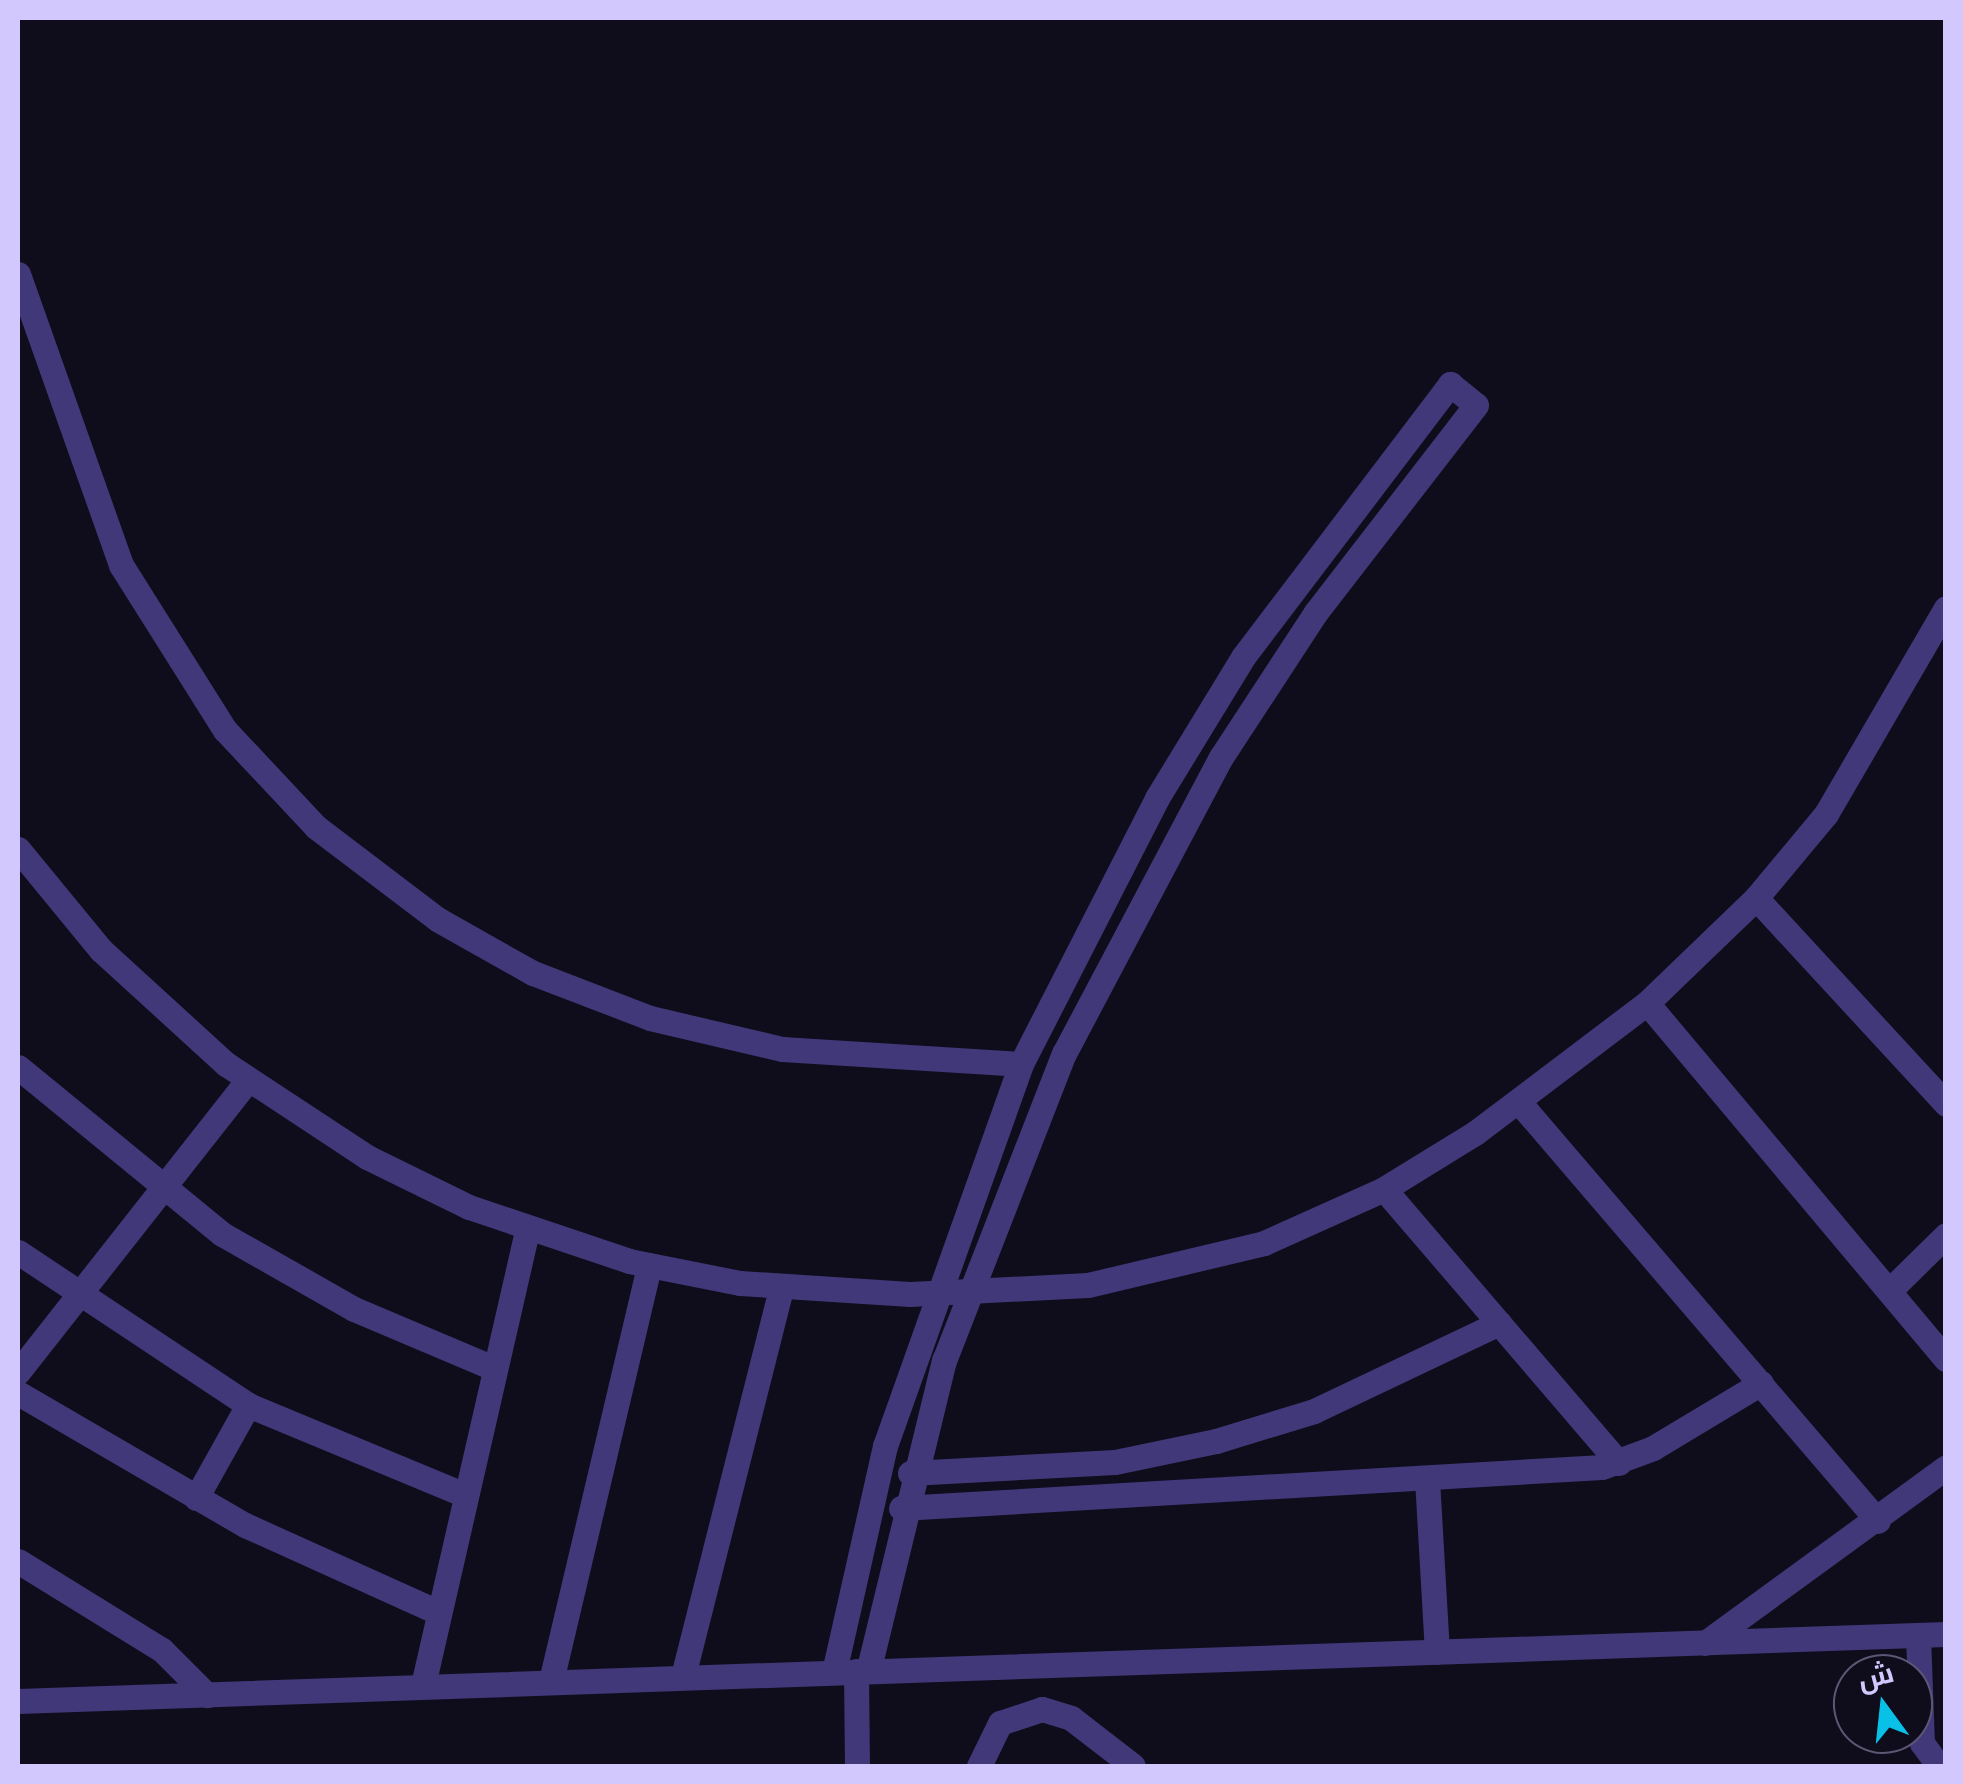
<!DOCTYPE html>
<meta charset="utf-8">
<style>
body{margin:0}
#map{position:relative;width:1963px;height:1784px;overflow:hidden;background:#0f0c1b;font-family:Arial,Cairo,sans-serif}
div>[style]{position:absolute}
.minor>*{height:25px;margin:-12.5px;padding:0 12.5px;transform-origin:12.5px;border-radius:12.5px;background:#403878}
span{translate:-50% -50%;white-space:nowrap;text-align:center;line-height:1.15;-webkit-text-stroke:8px #0f0c1b;paint-order:stroke}
.frame{position:absolute;inset:0;border:20px solid #d2c8fd;pointer-events:none}
.north{position:absolute;left:1833px;top:1654px;width:100px;height:100px;box-sizing:border-box;background:#0f0c1b;border:2px solid #5d5775;border-radius:50%;rotate:345deg;font-size:28px;font-weight:700;line-height:40px;text-align:center;color:#d2c8fd}
.north::after{content:'';display:block;margin:auto;width:35px;height:45px;background:#09c0e7;clip-path:polygon(50% 0,100% 100%,50% 72%,0 100%)}
</style>
<div id="map">
<div class="minor">
<div style="left:18px;top:274px;width:309px;rotate:70.5deg"></div>
<div style="left:121px;top:565px;width:195px;rotate:57.8deg"></div>
<div style="left:225px;top:730px;width:133px;rotate:46.8deg"></div>
<div style="left:316px;top:827px;width:152px;rotate:37.2deg"></div>
<div style="left:437px;top:919px;width:110px;rotate:29.4deg"></div>
<div style="left:533px;top:973px;width:125px;rotate:21deg"></div>
<div style="left:650px;top:1018px;width:136px;rotate:13.2deg"></div>
<div style="left:782px;top:1049px;width:239px;rotate:3.6deg"></div>
<div style="left:18px;top:849px;width:131px;rotate:50.6deg"></div>
<div style="left:101px;top:950px;width:169px;rotate:42.4deg"></div>
<div style="left:226px;top:1064px;width:169px;rotate:33.4deg"></div>
<div style="left:367px;top:1157px;width:114px;rotate:26.1deg"></div>
<div style="left:469px;top:1207px;width:169px;rotate:18.6deg"></div>
<div style="left:629px;top:1261px;width:113px;rotate:11.2deg"></div>
<div style="left:740px;top:1283px;width:170px;rotate:3.7deg"></div>
<div style="left:910px;top:1294px;width:178px;rotate:-2.9deg"></div>
<div style="left:1088px;top:1285px;width:181px;rotate:-13.4deg"></div>
<div style="left:1264px;top:1243px;width:132px;rotate:-24.2deg"></div>
<div style="left:1384px;top:1189px;width:107px;rotate:-31.6deg"></div>
<div style="left:1475px;top:1133px;width:216px;rotate:-37.1deg"></div>
<div style="left:1647px;top:1003px;width:151px;rotate:-43.9deg"></div>
<div style="left:1756px;top:898px;width:109px;rotate:-50.2deg"></div>
<div style="left:1826px;top:814px;width:238px;rotate:-59.8deg"></div>
<div style="left:1756px;top:898px;width:280px;rotate:47.3deg"></div>
<div style="left:1647px;top:1003px;width:465px;rotate:50deg"></div>
<div style="left:18px;top:1067px;width:264px;rotate:39.3deg"></div>
<div style="left:222px;top:1234px;width:152px;rotate:29.6deg"></div>
<div style="left:354px;top:1309px;width:152px;rotate:22.9deg"></div>
<div style="left:1518px;top:1101px;width:553px;rotate:49.4deg"></div>
<div style="left:1384px;top:1189px;width:361px;rotate:49.4deg"></div>
<div style="left:18px;top:1252px;width:276px;rotate:33.6deg"></div>
<div style="left:248px;top:1405px;width:235px;rotate:22.5deg"></div>
<div style="left:1889px;top:1291px;width:80px;rotate:-44.5deg"></div>
<div style="left:18px;top:1372px;width:372px;rotate:-51.8deg"></div>
<div style="left:18px;top:1393px;width:263px;rotate:30.2deg"></div>
<div style="left:245px;top:1525px;width:212px;rotate:24.3deg"></div>
<div style="left:910px;top:1473px;width:205px;rotate:-3.1deg"></div>
<div style="left:1115px;top:1462px;width:103px;rotate:-11.7deg"></div>
<div style="left:1216px;top:1441px;width:102px;rotate:-17deg"></div>
<div style="left:1314px;top:1411px;width:205px;rotate:-25.4deg"></div>
<div style="left:1427px;top:1479px;width:173px;rotate:86.7deg"></div>
<div style="left:196px;top:1498px;width:107px;rotate:-60.8deg"></div>
<div style="left:901px;top:1508px;width:702px;rotate:-3.35deg"></div>
<div style="left:1602px;top:1467px;width:54px;rotate:-20.4deg"></div>
<div style="left:1653px;top:1448px;width:126px;rotate:-31deg"></div>
<div style="left:18px;top:1561px;width:169px;rotate:31.7deg"></div>
<div style="left:162px;top:1650px;width:64px;rotate:45deg"></div>
<div style="left:1918px;top:1635px;width:108px;rotate:87.9deg"></div>
<div style="left:1922px;top:1743px;width:29px;rotate:54deg"></div>
<div style="left:1705px;top:1643px;width:298px;rotate:-36.1deg"></div>
<div style="left:856px;top:1671px;width:95px;rotate:89.4deg"></div>
<div style="left:834px;top:1672px;width:232px;rotate:-77.3deg"></div>
<div style="left:885px;top:1446px;width:405px;rotate:-70.4deg"></div>
<div style="left:1021px;top:1064px;width:299px;rotate:-62.9deg"></div>
<div style="left:1157px;top:798px;width:165px;rotate:-58.6deg"></div>
<div style="left:1243px;top:657px;width:343px;rotate:-52.8deg"></div>
<div style="left:1450px;top:384px;width:33px;rotate:39deg"></div>
<div style="left:1476px;top:405px;width:262px;rotate:127.7deg"></div>
<div style="left:1316px;top:612px;width:173px;rotate:123.2deg"></div>
<div style="left:1221px;top:757px;width:335px;rotate:117.9deg"></div>
<div style="left:1064px;top:1053px;width:330px;rotate:111.3deg"></div>
<div style="left:944px;top:1360px;width:320px;rotate:103.7deg"></div>
<div style="left:683px;top:1676px;width:400px;rotate:-75.8deg"></div>
<div style="left:551px;top:1681px;width:427px;rotate:-76.7deg"></div>
<div style="left:423px;top:1685px;width:467px;rotate:-77.1deg"></div>
<div style="left:18px;top:1701px;width:1929px;rotate:-1.99deg"></div>
<div style="left:979px;top:1766px;width:48px;rotate:-64deg"></div>
<div style="left:1000px;top:1723px;width:44px;rotate:-18.4deg"></div>
<div style="left:1042px;top:1709px;width:30px;rotate:17deg"></div>
<div style="left:1071px;top:1718px;width:78px;rotate:37.7deg"></div>
</div>
<div class="frame"></div>
<div class="north">ش</div>
</div>
